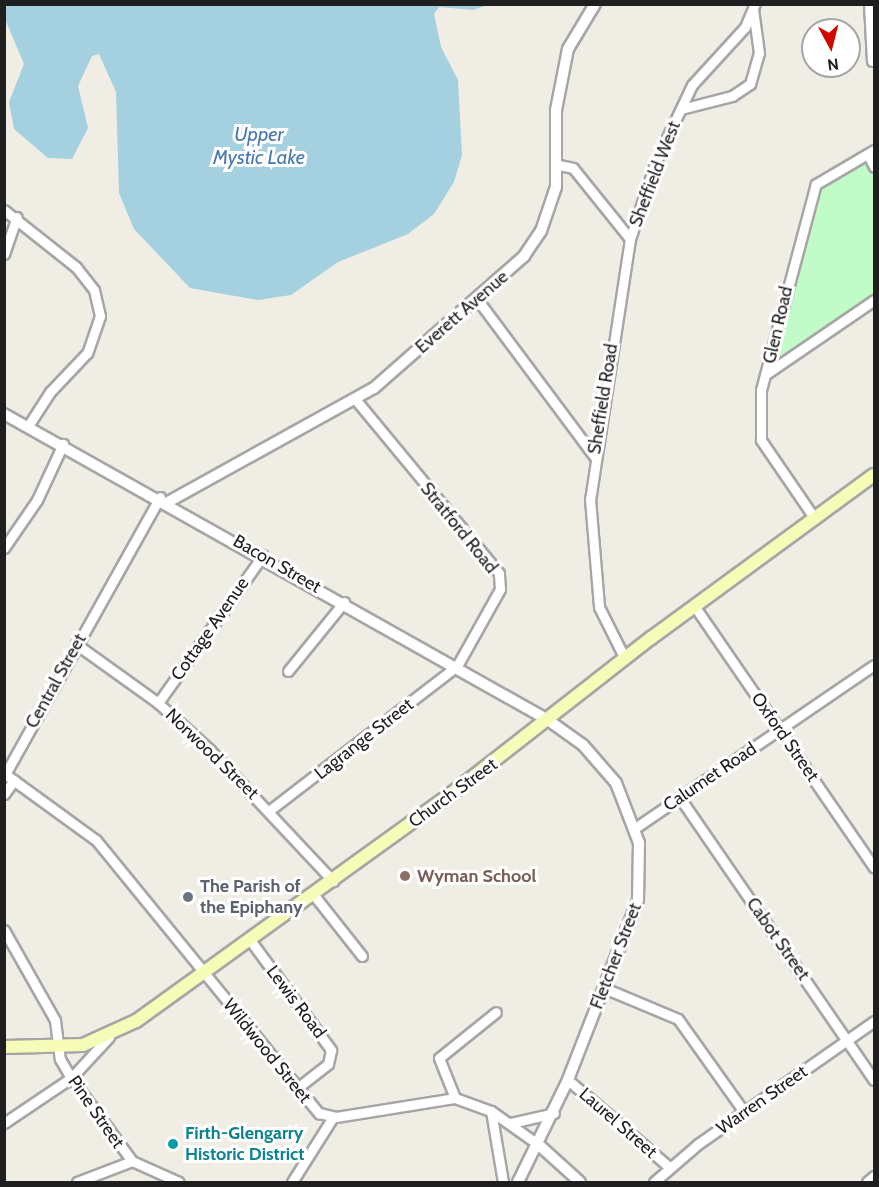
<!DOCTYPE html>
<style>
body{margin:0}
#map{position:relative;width:879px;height:1187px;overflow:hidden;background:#f0ede5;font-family:Cabin,sans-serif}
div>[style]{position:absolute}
.park>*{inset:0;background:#c1fbc8}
.water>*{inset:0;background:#a4d0df}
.roads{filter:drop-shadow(2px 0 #a6a6a6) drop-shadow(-2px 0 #a6a6a6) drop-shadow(0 2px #a6a6a6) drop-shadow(0 -2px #a6a6a6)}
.minor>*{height:9px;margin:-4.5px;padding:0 4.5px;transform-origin:4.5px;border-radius:4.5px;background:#fff}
.tertiary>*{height:10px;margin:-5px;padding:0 5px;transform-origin:5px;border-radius:5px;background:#fff}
.secondary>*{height:12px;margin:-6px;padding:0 6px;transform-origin:6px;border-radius:6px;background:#f6fcb8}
.dots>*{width:16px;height:16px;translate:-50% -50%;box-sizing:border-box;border:3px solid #fff;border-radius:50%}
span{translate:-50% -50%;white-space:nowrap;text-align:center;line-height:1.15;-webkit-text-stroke:6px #fff;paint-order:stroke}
.street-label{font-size:18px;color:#1f1f1f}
.education-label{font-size:18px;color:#785e54;font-weight:700}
.left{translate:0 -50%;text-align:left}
.worship-label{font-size:18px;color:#5b616d;font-weight:700}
.culture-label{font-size:18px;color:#0d838f;font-weight:700}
.water-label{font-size:20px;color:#4879b3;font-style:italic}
.frame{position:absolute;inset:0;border:6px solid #1f1f1f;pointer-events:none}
.north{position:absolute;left:801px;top:18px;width:60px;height:60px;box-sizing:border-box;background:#fff;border:2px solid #a5a5a5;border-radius:50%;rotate:173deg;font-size:16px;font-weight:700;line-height:24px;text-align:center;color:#1f1f1f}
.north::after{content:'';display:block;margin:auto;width:21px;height:27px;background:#cf0800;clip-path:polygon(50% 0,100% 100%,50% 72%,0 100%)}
</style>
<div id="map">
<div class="park">
<div style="clip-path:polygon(862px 162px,874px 174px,874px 295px,780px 360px,776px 350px,818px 191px)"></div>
</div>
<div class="water">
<div style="clip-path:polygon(4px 5px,5px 4px,488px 5px,473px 10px,439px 7px,434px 14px,441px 47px,458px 80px,462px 155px,454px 182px,434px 214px,408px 234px,338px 262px,291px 295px,258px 300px,190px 288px,134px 229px,119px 193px,116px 92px,99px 54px,92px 56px,78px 86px,88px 128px,72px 159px,48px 158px,14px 129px,9px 102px,24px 64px,5px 19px)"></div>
</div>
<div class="roads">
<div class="minor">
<div style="left:869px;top:4px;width:57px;rotate:87deg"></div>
<div style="left:681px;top:109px;width:53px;rotate:-14.3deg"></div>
<div style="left:732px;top:96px;width:22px;rotate:-34deg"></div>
<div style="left:750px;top:84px;width:32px;rotate:-74deg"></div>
<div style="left:759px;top:53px;width:44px;rotate:-97.8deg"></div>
<div style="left:868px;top:154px;width:14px;rotate:65deg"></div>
<div style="left:559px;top:165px;width:14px;rotate:12deg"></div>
<div style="left:573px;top:168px;width:91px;rotate:51.2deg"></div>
<div style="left:630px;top:239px;width:263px;rotate:98.7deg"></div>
<div style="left:590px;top:499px;width:108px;rotate:85.2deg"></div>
<div style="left:599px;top:607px;width:58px;rotate:63.4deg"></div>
<div style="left:4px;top:210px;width:92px;rotate:38.4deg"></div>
<div style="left:76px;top:267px;width:29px;rotate:52deg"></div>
<div style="left:94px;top:290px;width:27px;rotate:77deg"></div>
<div style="left:100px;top:316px;width:39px;rotate:109deg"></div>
<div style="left:87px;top:353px;width:54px;rotate:133.5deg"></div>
<div style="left:50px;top:392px;width:40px;rotate:122.9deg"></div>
<div style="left:630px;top:239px;width:82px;rotate:-71.6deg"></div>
<div style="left:656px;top:161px;width:84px;rotate:-64.7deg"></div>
<div style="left:692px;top:85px;width:79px;rotate:-47.6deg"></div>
<div style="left:745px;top:27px;width:25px;rotate:-67deg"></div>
<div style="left:4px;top:254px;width:39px;rotate:-71deg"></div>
<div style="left:477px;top:299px;width:196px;rotate:53.3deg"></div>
<div style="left:766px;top:374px;width:131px;rotate:-34.4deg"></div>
<div style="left:160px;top:497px;width:317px;rotate:119.2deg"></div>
<div style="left:5px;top:774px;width:112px;rotate:36deg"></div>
<div style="left:96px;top:840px;width:353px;rotate:50.8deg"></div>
<div style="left:319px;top:1113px;width:17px;rotate:13deg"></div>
<div style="left:336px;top:1117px;width:121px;rotate:-9.1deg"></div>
<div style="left:455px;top:1098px;width:38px;rotate:20deg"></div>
<div style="left:491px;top:1111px;width:59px;rotate:35.3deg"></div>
<div style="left:815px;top:519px;width:96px;rotate:-124.4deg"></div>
<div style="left:761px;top:440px;width:50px;rotate:-90deg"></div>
<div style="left:761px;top:390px;width:213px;rotate:-75.1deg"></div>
<div style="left:816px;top:184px;width:67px;rotate:-30.4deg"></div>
<div style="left:4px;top:548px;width:58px;rotate:-55.5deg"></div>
<div style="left:37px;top:500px;width:62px;rotate:-65.1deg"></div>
<div style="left:695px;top:607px;width:316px;rotate:55.5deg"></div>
<div style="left:76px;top:644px;width:101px;rotate:35.7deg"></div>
<div style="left:158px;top:703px;width:70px;rotate:42.1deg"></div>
<div style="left:210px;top:750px;width:180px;rotate:46.8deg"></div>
<div style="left:288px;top:671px;width:89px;rotate:-50.9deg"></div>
<div style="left:158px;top:703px;width:181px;rotate:-54.6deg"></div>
<div style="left:4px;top:794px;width:17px;rotate:-54deg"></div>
<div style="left:680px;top:798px;width:342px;rotate:55.5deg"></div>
<div style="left:270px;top:810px;width:236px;rotate:-37.6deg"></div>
<div style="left:457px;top:666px;width:88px;rotate:-60.8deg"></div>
<div style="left:500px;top:589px;width:16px;rotate:-94deg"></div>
<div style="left:499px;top:573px;width:224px;rotate:-129.6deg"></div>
<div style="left:635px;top:828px;width:289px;rotate:-34.3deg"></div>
<div style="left:313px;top:894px;width:79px;rotate:51.7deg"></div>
<div style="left:4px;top:930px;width:103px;rotate:60.5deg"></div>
<div style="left:55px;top:1020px;width:39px;rotate:83deg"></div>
<div style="left:60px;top:1059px;width:22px;rotate:60deg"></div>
<div style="left:71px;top:1078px;width:103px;rotate:53.7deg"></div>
<div style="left:132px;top:1161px;width:51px;rotate:24.1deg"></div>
<div style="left:250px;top:940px;width:137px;rotate:53.6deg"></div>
<div style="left:331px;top:1050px;width:14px;rotate:102deg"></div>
<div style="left:328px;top:1064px;width:39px;rotate:142deg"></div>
<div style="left:604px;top:988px;width:80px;rotate:22.7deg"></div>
<div style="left:678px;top:1019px;width:114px;rotate:54.6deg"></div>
<div style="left:568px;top:1080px;width:132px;rotate:40.7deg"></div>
<div style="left:455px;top:1098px;width:43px;rotate:-111.8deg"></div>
<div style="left:439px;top:1058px;width:73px;rotate:-38.9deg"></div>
<div style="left:491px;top:1111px;width:72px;rotate:80.4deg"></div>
<div style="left:4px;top:1123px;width:81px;rotate:-33.9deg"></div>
<div style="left:71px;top:1078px;width:56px;rotate:-47.2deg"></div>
<div style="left:511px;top:1123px;width:44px;rotate:-13.1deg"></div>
<div style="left:77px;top:1182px;width:59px;rotate:-20.9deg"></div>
<div style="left:292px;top:1182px;width:77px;rotate:-57.8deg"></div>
<div style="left:654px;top:1182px;width:58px;rotate:-40.8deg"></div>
<div style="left:698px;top:1144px;width:215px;rotate:-34.9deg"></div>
<div style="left:867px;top:1182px;width:9px;rotate:-41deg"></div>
</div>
<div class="tertiary">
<div style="left:4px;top:414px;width:624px;rotate:29.36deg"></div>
<div style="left:548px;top:720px;width:43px;rotate:35.5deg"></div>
<div style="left:583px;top:745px;width:50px;rotate:49deg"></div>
<div style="left:616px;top:783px;width:64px;rotate:69deg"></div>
<div style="left:639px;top:843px;width:57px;rotate:91deg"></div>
<div style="left:638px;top:900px;width:193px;rotate:111.3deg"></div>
<div style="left:568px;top:1080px;width:114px;rotate:116.1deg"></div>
<div style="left:168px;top:502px;width:235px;rotate:-29deg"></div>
<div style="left:374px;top:388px;width:200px;rotate:-41.3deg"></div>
<div style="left:524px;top:256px;width:30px;rotate:-56deg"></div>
<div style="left:541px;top:231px;width:46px;rotate:-71.2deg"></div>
<div style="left:556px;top:187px;width:77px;rotate:-90deg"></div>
<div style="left:556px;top:110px;width:62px;rotate:-78.9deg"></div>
<div style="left:568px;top:49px;width:52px;rotate:-59deg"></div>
<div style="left:539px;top:1145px;width:55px;rotate:42.1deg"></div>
</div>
<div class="secondary">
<div style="left:4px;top:1047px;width:79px;rotate:-1.5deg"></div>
<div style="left:83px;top:1045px;width:58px;rotate:-24.4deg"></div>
<div style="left:136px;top:1021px;width:388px;rotate:-35.8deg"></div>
<div style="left:451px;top:794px;width:254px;rotate:-38deg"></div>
<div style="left:651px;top:638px;width:276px;rotate:-36.2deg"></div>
</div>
</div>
<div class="dots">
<div style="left:405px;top:876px;background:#8d6e63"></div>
<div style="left:188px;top:897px;background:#6b7280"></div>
<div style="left:173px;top:1144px;background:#0f9aa8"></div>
</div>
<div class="street-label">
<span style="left:655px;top:174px;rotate:-69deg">Sheffield West</span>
<span style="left:462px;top:312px;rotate:-41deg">Everett Avenue</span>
<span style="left:778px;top:325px;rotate:-77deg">Glen Road</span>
<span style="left:603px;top:399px;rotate:-81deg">Sheffield Road</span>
<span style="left:459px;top:528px;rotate:51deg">Stratford Road</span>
<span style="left:277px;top:564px;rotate:30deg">Bacon Street</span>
<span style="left:210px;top:629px;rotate:-55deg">Cottage Avenue</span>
<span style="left:56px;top:681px;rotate:-61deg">Central Street</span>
<span style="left:785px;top:737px;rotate:55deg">Oxford Street</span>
<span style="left:364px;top:739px;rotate:-38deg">Lagrange Street</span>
<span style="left:212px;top:754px;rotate:44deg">Norwood Street</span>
<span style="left:710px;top:777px;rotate:-34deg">Calumet Road</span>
<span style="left:453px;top:793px;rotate:-36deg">Church Street</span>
<span style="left:778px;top:939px;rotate:55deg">Cabot Street</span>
<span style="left:616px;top:956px;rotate:-69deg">Fletcher Street</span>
<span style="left:296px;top:1002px;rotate:53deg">Lewis Road</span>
<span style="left:267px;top:1051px;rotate:51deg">Wildwood Street</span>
<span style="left:762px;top:1100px;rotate:-35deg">Warren Street</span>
<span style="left:96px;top:1112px;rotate:55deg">Pine Street</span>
<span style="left:618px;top:1123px;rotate:41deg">Laurel Street</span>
</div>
<div class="education-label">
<span class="left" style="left:417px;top:876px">Wyman School</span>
</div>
<div class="worship-label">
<span class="left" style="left:200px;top:897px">The Parish of<br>the Epiphany</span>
</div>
<div class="culture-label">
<span class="left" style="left:185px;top:1144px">Firth-Glengarry<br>Historic District</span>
</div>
<div class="water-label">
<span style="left:259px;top:146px">Upper<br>Mystic Lake</span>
</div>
<div class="frame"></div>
<div class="north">N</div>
</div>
